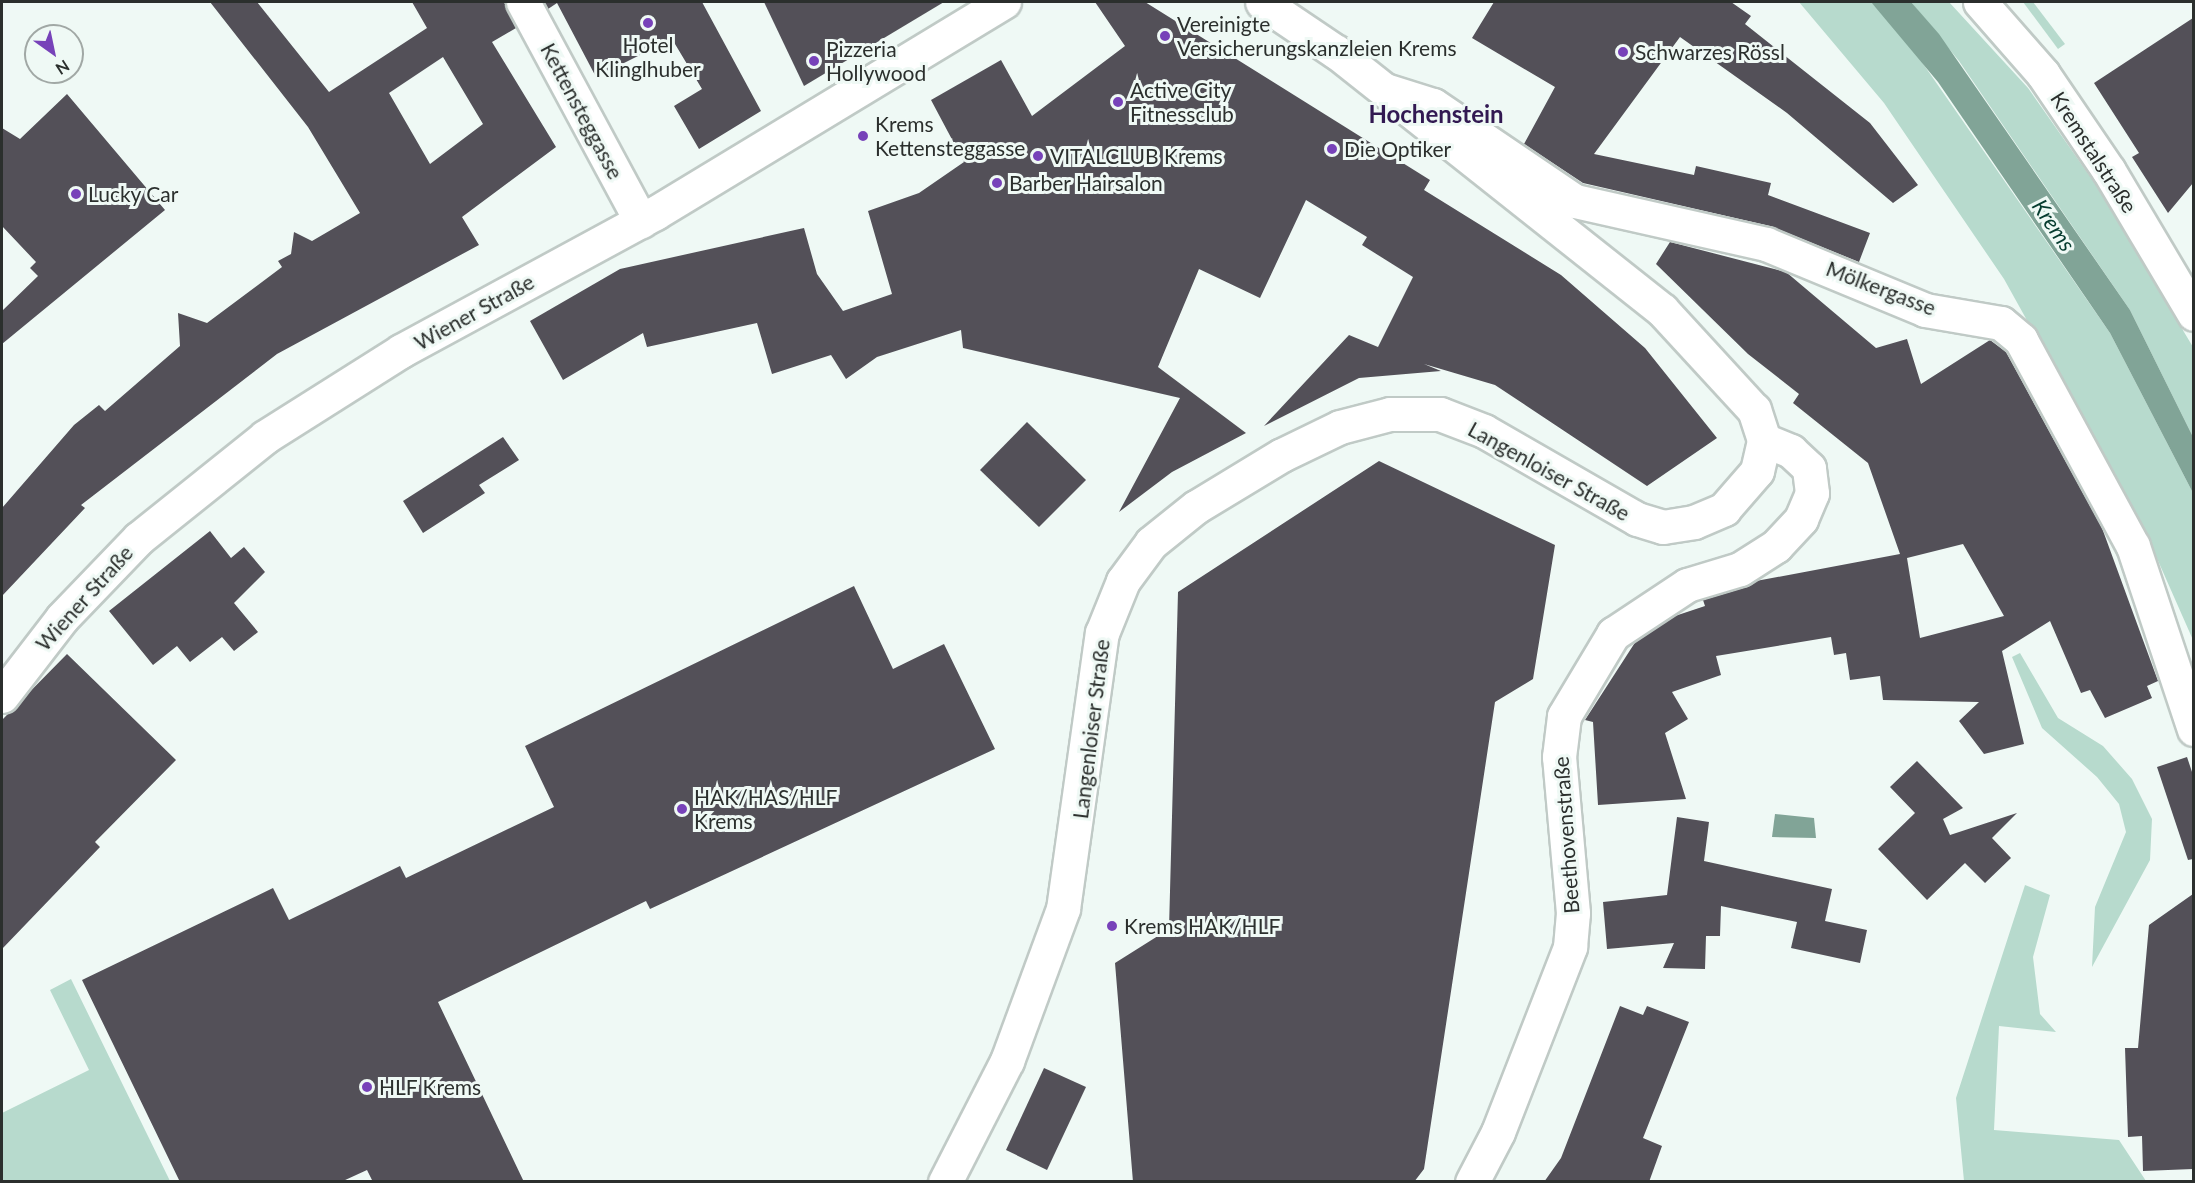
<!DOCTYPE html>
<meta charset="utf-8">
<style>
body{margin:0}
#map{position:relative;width:2195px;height:1183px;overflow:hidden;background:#eff9f5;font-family:Lato,sans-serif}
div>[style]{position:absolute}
.green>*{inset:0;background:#b7dacd}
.water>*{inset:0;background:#81a497}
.building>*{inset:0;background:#535058}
.roads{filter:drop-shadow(2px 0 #c0cac6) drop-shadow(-2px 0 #c0cac6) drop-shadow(0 2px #c0cac6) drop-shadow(0 -2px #c0cac6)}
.street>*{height:33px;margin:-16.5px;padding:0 16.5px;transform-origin:16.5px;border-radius:16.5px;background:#fff}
.secondary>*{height:33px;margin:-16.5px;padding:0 16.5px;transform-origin:16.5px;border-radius:16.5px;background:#fff}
.dots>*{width:16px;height:16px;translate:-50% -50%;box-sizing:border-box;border:3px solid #eff9f5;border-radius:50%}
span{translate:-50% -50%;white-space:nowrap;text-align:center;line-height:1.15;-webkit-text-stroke:6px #eff9f5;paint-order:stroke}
.poi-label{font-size:21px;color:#2b2f2d}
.left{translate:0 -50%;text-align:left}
.street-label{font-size:21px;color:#2b2f2d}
.water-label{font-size:22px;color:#063c2f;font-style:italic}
.quarter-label{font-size:24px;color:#321952;font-weight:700}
.frame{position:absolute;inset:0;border:3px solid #2b2f2d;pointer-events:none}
.north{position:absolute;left:24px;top:24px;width:60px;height:60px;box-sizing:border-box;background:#eff9f5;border:2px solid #a1a8a5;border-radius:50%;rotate:147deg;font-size:16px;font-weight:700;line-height:24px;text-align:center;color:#2b2f2d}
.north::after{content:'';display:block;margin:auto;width:21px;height:27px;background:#7742b9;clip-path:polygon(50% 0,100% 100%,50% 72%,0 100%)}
</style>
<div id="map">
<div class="green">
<div style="clip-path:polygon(1799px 2px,1871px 2px,1901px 32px,2110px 333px,2193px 493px,2193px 640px,2148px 538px,2004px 279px,1884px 103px)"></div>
<div style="clip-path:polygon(1911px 2px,1949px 2px,2028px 88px,2094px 182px,2193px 347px,2193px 437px,2130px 310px,1959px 61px)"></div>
<div style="clip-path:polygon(2023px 2px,2033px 2px,2065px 44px,2058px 49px)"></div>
<div style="clip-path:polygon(2020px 653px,2058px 718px,2103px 746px,2132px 779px,2152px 819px,2150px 860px,2092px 967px,2095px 907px,2126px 832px,2119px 804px,2097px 777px,2042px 728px,2012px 657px)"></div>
<div style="clip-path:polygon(2025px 885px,2050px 895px,2033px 957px,2040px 1014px,2056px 1032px,1999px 1026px,1994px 1130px,2119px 1140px,2146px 1181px,1964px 1181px,1956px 1098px)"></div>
<div style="clip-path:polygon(71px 979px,170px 1181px,2px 1181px,2px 1113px,89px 1070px,50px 990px)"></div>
</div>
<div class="water">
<div style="clip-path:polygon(1871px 2px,1911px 2px,1939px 34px,2130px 310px,2193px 437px,2193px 493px,2110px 333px,1938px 82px)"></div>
<div style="clip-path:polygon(1775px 814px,1814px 818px,1816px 838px,1772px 837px)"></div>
</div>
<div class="building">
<div style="clip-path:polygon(evenodd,210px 2px,257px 2px,329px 92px,427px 28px,412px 2px,504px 2px,516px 28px,492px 42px,556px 147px,462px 217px,479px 245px,277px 354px,81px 505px,85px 508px,2px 596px,2px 508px,74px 425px,99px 405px,105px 411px,180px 346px,178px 313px,207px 323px,282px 267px,278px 261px,291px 254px,294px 232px,312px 241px,360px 213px,308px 127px,210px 2px,443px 57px,483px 124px,430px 164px,389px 93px,443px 57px)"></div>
<div style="clip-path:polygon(544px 2px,702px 2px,761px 111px,699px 149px,674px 106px,702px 89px,672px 39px,596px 77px,557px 3px,548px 9px)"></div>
<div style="clip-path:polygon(764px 2px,944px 2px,804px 86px)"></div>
<div style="clip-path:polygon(1095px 2px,1145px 2px,1430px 180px,1424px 190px,1561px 275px,1645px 348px,1717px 438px,1647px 486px,1495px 385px,1424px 364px,1441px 371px,1359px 378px,1264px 426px,1349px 335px,1378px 347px,1413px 277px,1362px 245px,1367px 237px,1306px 200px,1260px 298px,1199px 269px,1158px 367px,1246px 433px,1172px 472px,1119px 512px,1180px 398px,963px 348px,961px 330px,877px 357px,846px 379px,831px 355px,772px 374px,757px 323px,647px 347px,643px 333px,563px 380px,530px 321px,620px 269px,804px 228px,817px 274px,843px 311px,892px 294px,868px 211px,919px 193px,964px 162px,931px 100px,1001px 60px,1032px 116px,1125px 46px)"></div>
<div style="clip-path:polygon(1494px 2px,1731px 2px,1751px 16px,1745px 24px,1870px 123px,1918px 185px,1893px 203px,1787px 113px,1680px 37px,1594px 154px,1694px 175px,1696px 166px,1771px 183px,1768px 195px,1870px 233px,1859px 262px,1770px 226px,1583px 183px,1524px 144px,1555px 87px,1472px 38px)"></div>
<div style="clip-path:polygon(2193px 18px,2193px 183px,2168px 213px,2132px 157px,2139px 153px,2094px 83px)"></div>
<div style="clip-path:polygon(67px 94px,165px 210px,2px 344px,2px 311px,38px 276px,30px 268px,36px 262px,2px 226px,2px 128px,20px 139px)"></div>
<div style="clip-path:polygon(evenodd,1670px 242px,1786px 272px,1876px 348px,1907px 339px,1921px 384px,1990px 340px,2006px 352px,2102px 528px,2158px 681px,2147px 686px,2152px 698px,2105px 718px,2090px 690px,2081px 693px,2050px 621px,2002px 651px,2024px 744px,1984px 754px,1959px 721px,1979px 702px,1883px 700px,1880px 676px,1850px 680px,1846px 653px,1834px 655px,1831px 637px,1716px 656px,1721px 675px,1672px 692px,1688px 719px,1665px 733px,1686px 799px,1598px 805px,1593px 722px,1585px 720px,1636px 641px,1675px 616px,1705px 606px,1703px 600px,1756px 581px,1900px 554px,1868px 463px,1793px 403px,1799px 394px,1748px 354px,1656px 264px,1670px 242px,1963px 544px,2004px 616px,1920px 638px,1907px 558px,1963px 544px)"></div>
<div style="clip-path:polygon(1027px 422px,1086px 480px,1039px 527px,980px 470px)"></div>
<div style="clip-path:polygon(503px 437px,519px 460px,479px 485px,485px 493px,423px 533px,403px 501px)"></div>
<div style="clip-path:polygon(1379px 461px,1555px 545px,1533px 679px,1495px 702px,1424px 1169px,1414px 1182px,1133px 1182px,1115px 963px,1169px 929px,1178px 592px)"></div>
<div style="clip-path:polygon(210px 531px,231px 558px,244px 547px,265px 572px,234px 603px,258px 632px,234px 651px,222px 637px,190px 662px,177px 646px,153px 665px,109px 611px)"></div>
<div style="clip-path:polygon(854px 586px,893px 669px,944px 644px,995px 749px,650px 909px,646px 901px,438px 1002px,524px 1182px,373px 1182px,367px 1170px,343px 1181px,180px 1182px,82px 980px,273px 888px,289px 920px,400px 866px,406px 878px,554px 807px,525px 746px)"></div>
<div style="clip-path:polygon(67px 654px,176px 760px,95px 842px,100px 847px,2px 949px,2px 720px)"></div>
<div style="clip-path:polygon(2187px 757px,2193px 775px,2193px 859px,2188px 860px,2157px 767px)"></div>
<div style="clip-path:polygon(1917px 761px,1963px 808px,1943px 819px,1950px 835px,2017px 813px,1992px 838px,2011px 858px,1985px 883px,1965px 863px,1927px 900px,1878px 849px,1915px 813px,1890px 787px)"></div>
<div style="clip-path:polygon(1677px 817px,1709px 822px,1704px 861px,1832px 889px,1825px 921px,1867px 930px,1860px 963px,1791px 948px,1797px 922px,1721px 906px,1720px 936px,1706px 936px,1705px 969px,1663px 968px,1674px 943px,1607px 949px,1603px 902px,1667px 895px)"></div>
<div style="clip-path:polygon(2193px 894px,2193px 1169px,2143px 1171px,2142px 1136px,2128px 1137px,2125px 1048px,2138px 1048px,2149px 925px)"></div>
<div style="clip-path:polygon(1620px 1006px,1643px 1015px,1647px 1006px,1689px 1022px,1643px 1138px,1662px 1146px,1649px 1182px,1544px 1182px,1561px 1158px)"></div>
<div style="clip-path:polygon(1044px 1068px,1086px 1087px,1047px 1170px,1006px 1150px)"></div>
</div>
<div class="roads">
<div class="street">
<div style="left:523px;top:2px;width:249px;rotate:61.7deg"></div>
<div style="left:1385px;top:90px;width:50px;rotate:17.4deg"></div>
<div style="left:1433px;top:105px;width:171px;rotate:34.1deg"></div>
<div style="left:1575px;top:201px;width:196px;rotate:12.7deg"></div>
<div style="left:1766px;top:244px;width:172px;rotate:22.5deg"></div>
<div style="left:1925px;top:310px;width:77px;rotate:9.7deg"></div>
<div style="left:2001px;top:323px;width:26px;rotate:40deg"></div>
<div style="left:2021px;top:340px;width:234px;rotate:61.5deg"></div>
<div style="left:2133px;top:546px;width:193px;rotate:71.6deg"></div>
<div style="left:2px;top:696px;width:98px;rotate:-52.4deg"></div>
<div style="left:62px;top:618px;width:111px;rotate:-46.1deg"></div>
<div style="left:139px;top:538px;width:161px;rotate:-38.7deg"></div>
<div style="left:265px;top:437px;width:161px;rotate:-32.3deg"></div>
<div style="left:401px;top:351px;width:289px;rotate:-28.5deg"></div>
<div style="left:655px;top:213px;width:408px;rotate:-31.2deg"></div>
<div style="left:1472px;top:1182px;width:56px;rotate:-62.5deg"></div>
<div style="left:1498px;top:1132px;width:199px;rotate:-68.7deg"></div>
<div style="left:1570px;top:947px;width:34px;rotate:-85deg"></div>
<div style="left:1573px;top:913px;width:157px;rotate:-95.1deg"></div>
<div style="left:1559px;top:757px;width:41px;rotate:-83deg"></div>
<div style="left:1564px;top:716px;width:96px;rotate:-59.1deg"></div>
<div style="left:1613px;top:634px;width:89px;rotate:-33.5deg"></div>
<div style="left:1687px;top:585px;width:55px;rotate:-16.8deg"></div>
<div style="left:1740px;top:569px;width:43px;rotate:-32.6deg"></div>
<div style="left:1776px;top:546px;width:37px;rotate:-47deg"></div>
<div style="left:1801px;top:519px;width:28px;rotate:-67deg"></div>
<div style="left:1812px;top:493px;width:25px;rotate:-97deg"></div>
<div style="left:1809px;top:468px;width:25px;rotate:-137deg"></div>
<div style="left:1791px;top:451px;width:29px;rotate:-158deg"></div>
</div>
<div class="secondary">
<div style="left:1980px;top:2px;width:96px;rotate:48.8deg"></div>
<div style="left:2043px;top:74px;width:117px;rotate:55.8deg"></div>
<div style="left:2109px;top:171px;width:166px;rotate:59.3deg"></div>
<div style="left:945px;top:1182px;width:136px;rotate:-62.9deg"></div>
<div style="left:1007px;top:1061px;width:162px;rotate:-69.8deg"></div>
<div style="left:1063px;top:909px;width:279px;rotate:-82deg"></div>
<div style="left:1102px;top:633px;width:56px;rotate:-68deg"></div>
<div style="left:1123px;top:581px;width:47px;rotate:-53.6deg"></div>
<div style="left:1151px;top:543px;width:58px;rotate:-38.7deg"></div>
<div style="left:1196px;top:507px;width:100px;rotate:-31.2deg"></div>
<div style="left:1282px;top:455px;width:64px;rotate:-25.8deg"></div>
<div style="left:1340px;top:427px;width:52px;rotate:-14.6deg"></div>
<div style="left:1390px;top:414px;width:50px"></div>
<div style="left:1440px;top:414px;width:47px;rotate:21.1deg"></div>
<div style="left:1484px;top:431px;width:177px;rotate:29.9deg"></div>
<div style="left:1637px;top:519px;width:27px;rotate:17deg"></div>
<div style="left:1663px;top:527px;width:31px;rotate:-9deg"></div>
<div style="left:1694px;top:522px;width:33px;rotate:-23deg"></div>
<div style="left:1724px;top:509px;width:50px;rotate:-49deg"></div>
<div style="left:1757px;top:471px;width:32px;rotate:-77deg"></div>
<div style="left:1764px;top:440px;width:32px;rotate:-108deg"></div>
<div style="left:1754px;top:410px;width:136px;rotate:-132.6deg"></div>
<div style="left:1662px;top:310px;width:416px;rotate:-141.6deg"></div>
<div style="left:1336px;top:52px;width:89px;rotate:-146deg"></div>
</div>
</div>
<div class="dots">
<div style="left:648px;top:23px;background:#7742b9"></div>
<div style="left:1165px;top:36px;background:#7742b9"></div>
<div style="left:1623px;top:52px;background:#7742b9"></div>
<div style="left:814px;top:61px;background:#7742b9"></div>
<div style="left:1118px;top:102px;background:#7742b9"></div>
<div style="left:863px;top:136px;background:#7742b9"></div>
<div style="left:1332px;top:149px;background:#7742b9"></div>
<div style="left:1038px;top:156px;background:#7742b9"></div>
<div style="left:997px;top:183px;background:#7742b9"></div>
<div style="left:76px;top:194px;background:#7742b9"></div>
<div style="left:682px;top:809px;background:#7742b9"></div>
<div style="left:1112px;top:926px;background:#7742b9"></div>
<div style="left:367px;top:1087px;background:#7742b9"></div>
</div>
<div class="poi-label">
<span class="left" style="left:1177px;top:36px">Vereinigte<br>Versicherungskanzleien Krems</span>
<span style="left:648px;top:57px">Hotel<br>Klinglhuber</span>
<span class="left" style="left:826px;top:61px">Pizzeria<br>Hollywood</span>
<span class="left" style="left:1635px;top:52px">Schwarzes Rössl</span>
<span class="left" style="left:1130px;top:102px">Active City<br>Fitnessclub</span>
<span class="left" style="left:875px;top:136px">Krems<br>Kettensteggasse</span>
<span class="left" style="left:1344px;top:149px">Die Optiker</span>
<span class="left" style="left:1050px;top:156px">VITALCLUB Krems</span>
<span class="left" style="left:1009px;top:183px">Barber Hairsalon</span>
<span class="left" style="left:88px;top:194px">Lucky Car</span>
<span class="left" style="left:694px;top:809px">HAK/HAS/HLF<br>Krems</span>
<span class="left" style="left:1124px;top:926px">Krems HAK/HLF</span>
<span class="left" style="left:379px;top:1087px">HLF Krems</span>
</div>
<div class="street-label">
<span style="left:582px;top:111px;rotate:62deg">Kettensteggasse</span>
<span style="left:2094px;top:152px;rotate:57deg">Kremstalstraße</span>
<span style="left:1881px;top:288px;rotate:21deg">Mölkergasse</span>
<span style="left:474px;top:312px;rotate:-29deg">Wiener Straße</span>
<span style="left:1549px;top:471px;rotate:29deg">Langenloiser Straße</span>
<span style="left:84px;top:598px;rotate:-48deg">Wiener Straße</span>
<span style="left:1091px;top:729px;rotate:-83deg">Langenloiser Straße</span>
<span style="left:1566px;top:835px;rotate:-94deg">Beethovenstraße</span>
</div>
<div class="water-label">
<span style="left:2054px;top:225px;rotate:56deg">Krems</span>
</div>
<div class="quarter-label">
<span style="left:1436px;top:114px">Hochenstein</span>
</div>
<div class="frame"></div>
<div class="north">N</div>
</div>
